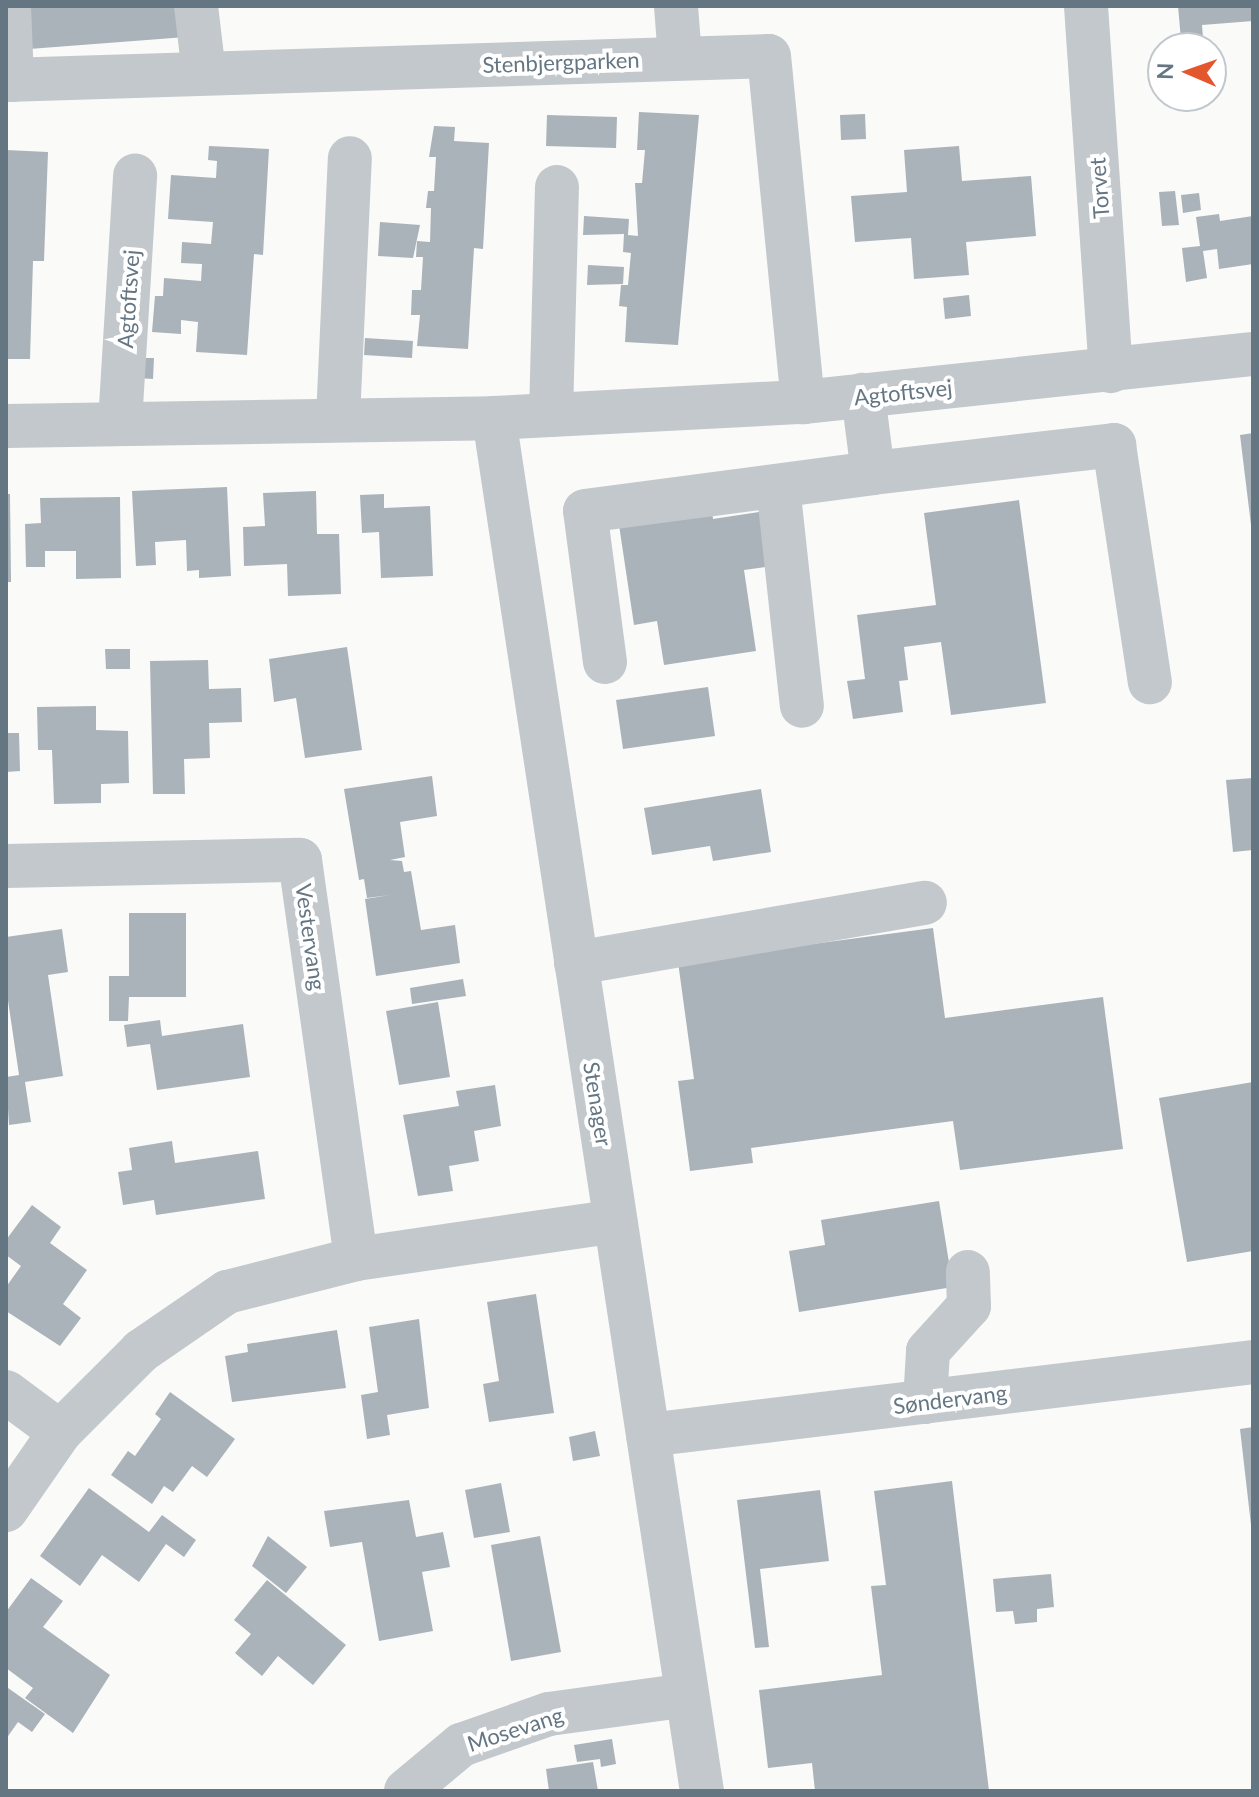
<!DOCTYPE html>
<meta charset="utf-8">
<style>
body{margin:0}
#map{position:relative;width:1259px;height:1797px;overflow:hidden;background:#fafaf8;font-family:Lato,sans-serif}
div>[style]{position:absolute}
.building>*{inset:0;background:#aab3b9}
.minor>*{height:44px;margin:-22px;padding:0 22px;transform-origin:22px;border-radius:22px;background:#c3c8cc}
span{translate:-50% -50%;white-space:nowrap;text-align:center;line-height:1.15;-webkit-text-stroke:8px #fff;paint-order:stroke}
.street-label{font-size:22px;color:#657683}
.frame{position:absolute;inset:0;border:8px solid #657683;pointer-events:none}
.north{position:absolute;left:1147px;top:32px;width:80px;height:80px;box-sizing:border-box;background:#fff;border:2px solid #c1c8cd;border-radius:50%;rotate:272deg;font-size:22px;font-weight:700;line-height:32px;text-align:center;color:#657683}
.north::after{content:'';display:block;margin:auto;width:28px;height:36px;background:#e4572e;clip-path:polygon(50% 0,100% 100%,50% 72%,0 100%)}
</style>
<div id="map">
<div class="building">
<div style="clip-path:polygon(25px 6px,183px 6px,186px 37px,29px 49px)"></div>
<div style="clip-path:polygon(1178px 6px,1253px 6px,1253px 21px,1202px 25px,1203px 38px,1181px 40px)"></div>
<div style="clip-path:polygon(639px 112px,699px 115px,678px 345px,625px 342px,627px 307px,619px 306px,621px 285px,628px 285px,631px 253px,623px 252px,624px 234px,583px 235px,584px 216px,629px 219px,628px 235px,638px 236px,635px 183px,642px 183px,645px 150px,637px 150px)"></div>
<div style="clip-path:polygon(865px 114px,866px 139px,841px 140px,840px 115px)"></div>
<div style="clip-path:polygon(547px 115px,617px 117px,616px 148px,546px 146px)"></div>
<div style="clip-path:polygon(434px 126px,455px 127px,454px 141px,489px 143px,483px 249px,474px 248px,468px 349px,417px 346px,420px 315px,411px 315px,412px 290px,421px 290px,423px 257px,416px 257px,417px 241px,430px 242px,431px 208px,426px 208px,428px 191px,434px 191px,436px 157px,429px 157px)"></div>
<div style="clip-path:polygon(209px 146px,269px 149px,263px 255px,254px 254px,247px 355px,196px 352px,198px 322px,181px 320px,181px 334px,152px 332px,155px 296px,163px 296px,164px 278px,201px 281px,202px 264px,181px 263px,182px 242px,211px 244px,213px 222px,168px 219px,171px 175px,216px 178px,217px 161px,208px 160px)"></div>
<div style="clip-path:polygon(959px 146px,962px 181px,1031px 176px,1036px 236px,966px 242px,969px 275px,914px 279px,911px 238px,855px 242px,851px 196px,907px 192px,904px 150px)"></div>
<div style="clip-path:polygon(6px 150px,48px 152px,44px 261px,33px 261px,30px 359px,6px 359px)"></div>
<div style="clip-path:polygon(1175px 191px,1179px 225px,1162px 226px,1159px 192px)"></div>
<div style="clip-path:polygon(1199px 193px,1201px 210px,1183px 213px,1181px 195px)"></div>
<div style="clip-path:polygon(1219px 214px,1220px 221px,1253px 216px,1253px 264px,1219px 269px,1217px 249px,1203px 251px,1207px 278px,1186px 282px,1182px 248px,1200px 246px,1196px 217px)"></div>
<div style="clip-path:polygon(380px 222px,420px 225px,413px 258px,378px 256px)"></div>
<div style="clip-path:polygon(588px 265px,624px 267px,623px 284px,587px 285px)"></div>
<div style="clip-path:polygon(969px 295px,971px 316px,945px 319px,943px 298px)"></div>
<div style="clip-path:polygon(365px 338px,413px 341px,412px 358px,364px 355px)"></div>
<div style="clip-path:polygon(139px 358px,154px 358px,153px 379px,137px 378px)"></div>
<div style="clip-path:polygon(1253px 433px,1253px 525px,1251px 525px,1240px 435px)"></div>
<div style="clip-path:polygon(227px 487px,231px 576px,199px 578px,199px 570px,187px 571px,186px 540px,155px 542px,156px 565px,136px 566px,132px 491px)"></div>
<div style="clip-path:polygon(316px 491px,317px 534px,339px 534px,341px 594px,288px 596px,287px 564px,244px 566px,243px 527px,265px 526px,263px 493px)"></div>
<div style="clip-path:polygon(6px 494px,10px 494px,11px 582px,6px 582px)"></div>
<div style="clip-path:polygon(384px 494px,384px 508px,430px 506px,433px 576px,381px 578px,379px 532px,362px 533px,360px 495px)"></div>
<div style="clip-path:polygon(120px 497px,121px 578px,76px 579px,76px 551px,45px 551px,45px 567px,26px 567px,25px 524px,41px 523px,40px 498px)"></div>
<div style="clip-path:polygon(1019px 500px,1046px 703px,951px 715px,941px 642px,904px 647px,908px 680px,899px 681px,903px 712px,853px 719px,847px 681px,865px 679px,857px 615px,936px 605px,924px 513px)"></div>
<div style="clip-path:polygon(712px 511px,713px 519px,765px 511px,772px 566px,744px 570px,756px 651px,664px 665px,657px 621px,634px 625px,619px 525px)"></div>
<div style="clip-path:polygon(347px 647px,362px 750px,305px 758px,296px 698px,274px 702px,269px 659px)"></div>
<div style="clip-path:polygon(105px 649px,130px 649px,130px 669px,106px 669px)"></div>
<div style="clip-path:polygon(208px 660px,209px 689px,241px 688px,242px 722px,209px 723px,210px 758px,184px 759px,185px 794px,153px 794px,150px 661px)"></div>
<div style="clip-path:polygon(708px 687px,715px 736px,623px 749px,616px 700px)"></div>
<div style="clip-path:polygon(96px 706px,96px 730px,128px 731px,129px 783px,101px 784px,101px 803px,54px 804px,52px 750px,38px 750px,37px 707px)"></div>
<div style="clip-path:polygon(6px 733px,19px 733px,20px 771px,6px 772px)"></div>
<div style="clip-path:polygon(432px 776px,437px 816px,400px 822px,405px 857px,390px 860px,402px 861px,404px 872px,411px 871px,421px 930px,455px 925px,460px 963px,376px 976px,365px 899px,390px 895px,367px 898px,364px 879px,359px 880px,344px 789px)"></div>
<div style="clip-path:polygon(1253px 778px,1253px 850px,1233px 852px,1226px 780px)"></div>
<div style="clip-path:polygon(761px 789px,771px 852px,713px 861px,710px 846px,652px 855px,644px 808px)"></div>
<div style="clip-path:polygon(129px 913px,186px 913px,186px 997px,129px 997px,128px 1021px,109px 1021px,109px 976px,129px 976px)"></div>
<div style="clip-path:polygon(933px 928px,945px 1018px,1103px 997px,1123px 1149px,960px 1170px,953px 1121px,751px 1148px,753px 1163px,690px 1171px,678px 1081px,694px 1079px,678px 962px)"></div>
<div style="clip-path:polygon(62px 929px,68px 972px,48px 975px,63px 1076px,25px 1082px,31px 1122px,9px 1125px,6px 1077px,19px 1075px,6px 987px,6px 937px)"></div>
<div style="clip-path:polygon(463px 979px,466px 996px,412px 1004px,410px 988px)"></div>
<div style="clip-path:polygon(438px 1002px,450px 1077px,399px 1085px,386px 1011px)"></div>
<div style="clip-path:polygon(160px 1020px,162px 1036px,243px 1024px,250px 1077px,157px 1090px,150px 1044px,127px 1047px,124px 1025px)"></div>
<div style="clip-path:polygon(1253px 1082px,1253px 1251px,1187px 1262px,1159px 1098px)"></div>
<div style="clip-path:polygon(495px 1085px,501px 1126px,474px 1131px,479px 1161px,449px 1166px,453px 1191px,418px 1196px,403px 1115px,459px 1106px,456px 1091px)"></div>
<div style="clip-path:polygon(172px 1141px,175px 1163px,258px 1151px,265px 1199px,156px 1215px,154px 1200px,123px 1205px,118px 1172px,132px 1170px,129px 1148px)"></div>
<div style="clip-path:polygon(939px 1201px,953px 1287px,799px 1312px,789px 1251px,825px 1245px,821px 1220px)"></div>
<div style="clip-path:polygon(32px 1205px,61px 1227px,50px 1243px,87px 1270px,63px 1304px,81px 1318px,60px 1346px,6px 1311px,6px 1287px,21px 1266px,6px 1255px,6px 1240px)"></div>
<div style="clip-path:polygon(536px 1294px,554px 1413px,489px 1422px,483px 1384px,499px 1381px,487px 1302px)"></div>
<div style="clip-path:polygon(419px 1319px,429px 1408px,387px 1415px,390px 1435px,367px 1439px,361px 1395px,378px 1392px,369px 1327px)"></div>
<div style="clip-path:polygon(337px 1330px,346px 1388px,232px 1402px,225px 1356px,248px 1352px,247px 1344px)"></div>
<div style="clip-path:polygon(170px 1392px,235px 1439px,207px 1477px,192px 1466px,173px 1492px,164px 1486px,152px 1504px,111px 1475px,128px 1451px,135px 1456px,161px 1419px,155px 1414px)"></div>
<div style="clip-path:polygon(1253px 1427px,1253px 1525px,1251px 1525px,1240px 1429px)"></div>
<div style="clip-path:polygon(595px 1431px,600px 1456px,573px 1461px,569px 1437px)"></div>
<div style="clip-path:polygon(952px 1481px,989px 1791px,815px 1791px,812px 1763px,768px 1768px,759px 1690px,882px 1675px,871px 1586px,886px 1585px,874px 1491px)"></div>
<div style="clip-path:polygon(501px 1483px,510px 1532px,474px 1538px,465px 1490px)"></div>
<div style="clip-path:polygon(89px 1488px,149px 1532px,162px 1515px,196px 1540px,184px 1557px,166px 1544px,139px 1582px,102px 1555px,80px 1586px,40px 1556px)"></div>
<div style="clip-path:polygon(820px 1490px,829px 1561px,760px 1569px,769px 1647px,755px 1648px,737px 1500px)"></div>
<div style="clip-path:polygon(409px 1500px,416px 1537px,443px 1532px,450px 1567px,422px 1572px,433px 1631px,379px 1641px,362px 1542px,330px 1547px,324px 1511px)"></div>
<div style="clip-path:polygon(268px 1536px,307px 1567px,286px 1593px,252px 1566px)"></div>
<div style="clip-path:polygon(540px 1536px,561px 1652px,511px 1661px,491px 1545px)"></div>
<div style="clip-path:polygon(1051px 1574px,1054px 1607px,1037px 1609px,1037px 1622px,1015px 1624px,1013px 1611px,996px 1612px,993px 1579px)"></div>
<div style="clip-path:polygon(31px 1578px,63px 1601px,43px 1627px,110px 1675px,73px 1733px,25px 1698px,33px 1688px,6px 1668px,6px 1612px)"></div>
<div style="clip-path:polygon(267px 1580px,346px 1645px,313px 1685px,278px 1656px,262px 1676px,235px 1653px,251px 1634px,234px 1620px)"></div>
<div style="clip-path:polygon(8px 1688px,45px 1714px,32px 1732px,18px 1722px,6px 1739px)"></div>
<div style="clip-path:polygon(612px 1739px,616px 1764px,601px 1767px,600px 1759px,577px 1762px,574px 1745px)"></div>
<div style="clip-path:polygon(593px 1762px,598px 1791px,549px 1791px,546px 1769px)"></div>
</div>
<div class="minor">
<div style="left:9px;top:6px;width:74px;rotate:87.7deg"></div>
<div style="left:196px;top:6px;width:67px;rotate:83.2deg"></div>
<div style="left:676px;top:6px;width:52px;rotate:85.6deg"></div>
<div style="left:1086px;top:6px;width:366px;rotate:86.1deg"></div>
<div style="left:6px;top:80px;width:763px;rotate:-1.8deg"></div>
<div style="left:769px;top:56px;width:348px;rotate:84.4deg"></div>
<div style="left:551px;top:415px;width:228px;rotate:-88.5deg"></div>
<div style="left:494px;top:418px;width:1389px;rotate:81.39deg"></div>
<div style="left:338px;top:419px;width:261px;rotate:-87.4deg"></div>
<div style="left:120px;top:423px;width:248px;rotate:-86.5deg"></div>
<div style="left:6px;top:426px;width:488px;rotate:-0.9deg"></div>
<div style="left:494px;top:418px;width:309px;rotate:-3deg"></div>
<div style="left:803px;top:402px;width:453px;rotate:-6.1deg"></div>
<div style="left:873px;top:473px;width:243px;rotate:-6.6deg"></div>
<div style="left:1114px;top:445px;width:240px;rotate:81.4deg"></div>
<div style="left:778px;top:486px;width:221px;rotate:83.8deg"></div>
<div style="left:605px;top:662px;width:152px;rotate:-97.5deg"></div>
<div style="left:585px;top:511px;width:290px;rotate:-7.5deg"></div>
<div style="left:873px;top:473px;width:79px;rotate:-97.3deg"></div>
<div style="left:6px;top:866px;width:294px;rotate:-1.2deg"></div>
<div style="left:300px;top:860px;width:403px;rotate:82deg"></div>
<div style="left:576px;top:963px;width:354px;rotate:-9.8deg"></div>
<div style="left:6px;top:1392px;width:67px;rotate:36.5deg"></div>
<div style="left:925px;top:1402px;width:51px;rotate:-86.6deg"></div>
<div style="left:928px;top:1351px;width:61px;rotate:-47.7deg"></div>
<div style="left:969px;top:1306px;width:34px;rotate:-92deg"></div>
<div style="left:648px;top:1435px;width:609px;rotate:-6.88deg"></div>
<div style="left:6px;top:1510px;width:95px;rotate:-55.3deg"></div>
<div style="left:60px;top:1432px;width:115px;rotate:-45deg"></div>
<div style="left:141px;top:1351px;width:104px;rotate:-34.5deg"></div>
<div style="left:227px;top:1292px;width:133px;rotate:-14.3deg"></div>
<div style="left:356px;top:1259px;width:262px;rotate:-8.3deg"></div>
<div style="left:406px;top:1791px;width:72px;rotate:-39.9deg"></div>
<div style="left:461px;top:1745px;width:93px;rotate:-19.4deg"></div>
<div style="left:549px;top:1714px;width:139px;rotate:-7.8deg"></div>
</div>
<div class="street-label">
<span style="left:561px;top:62px;rotate:-2deg">Stenbjergparken</span>
<span style="left:1099px;top:188px;rotate:-94deg">Torvet</span>
<span style="left:128px;top:299px;rotate:-86deg">Agtoftsvej</span>
<span style="left:903px;top:392px;rotate:-6deg">Agtoftsvej</span>
<span style="left:311px;top:937px;rotate:82deg">Vestervang</span>
<span style="left:598px;top:1104px;rotate:81deg">Stenager</span>
<span style="left:950px;top:1399px;rotate:-7deg">Søndervang</span>
<span style="left:515px;top:1729px;rotate:-18deg">Mosevang</span>
</div>
<div class="frame"></div>
<div class="north">N</div>
</div>
